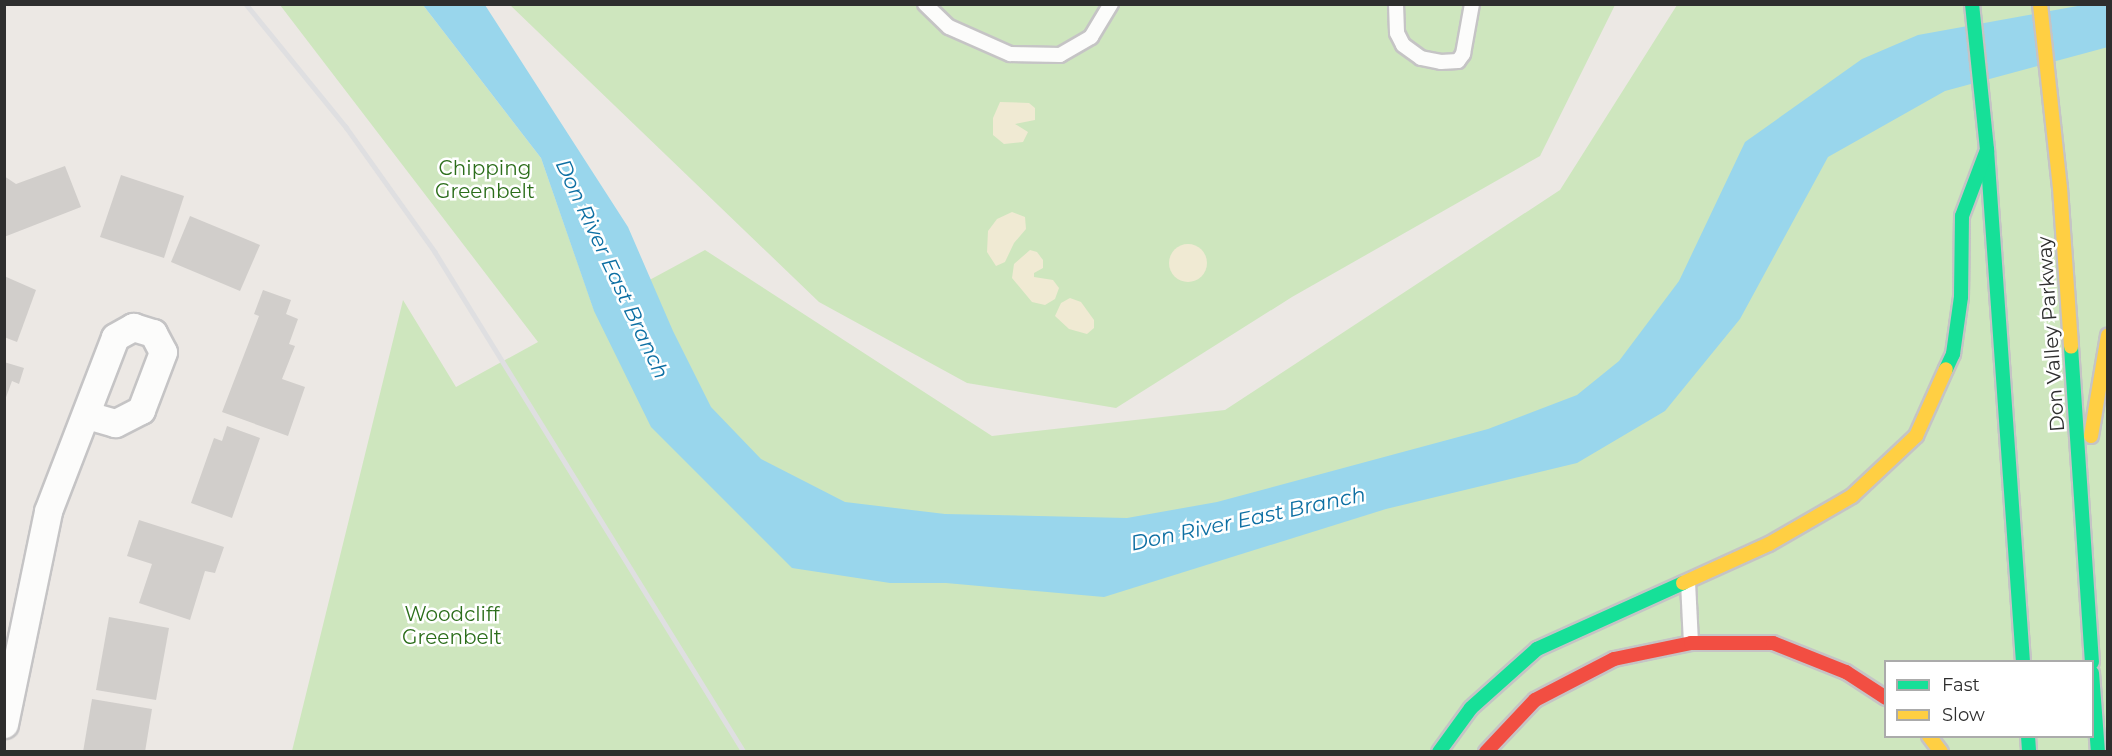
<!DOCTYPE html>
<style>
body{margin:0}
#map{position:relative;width:2112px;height:756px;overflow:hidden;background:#ece8e4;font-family:Montserrat,sans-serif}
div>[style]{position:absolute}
.green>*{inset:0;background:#cee6be}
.sand>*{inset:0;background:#f0ead3}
.round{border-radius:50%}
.water>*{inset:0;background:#99d6ec}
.building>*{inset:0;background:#d1cecb}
.roads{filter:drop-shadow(2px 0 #c5c4c5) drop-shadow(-2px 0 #c5c4c5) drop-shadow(0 2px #c5c4c5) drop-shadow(0 -2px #c5c4c5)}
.lane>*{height:14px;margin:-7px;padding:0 7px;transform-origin:7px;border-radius:7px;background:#fcfcfb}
.street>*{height:27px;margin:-13.5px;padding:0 13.5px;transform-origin:13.5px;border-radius:13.5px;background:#fcfcfb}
.fast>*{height:14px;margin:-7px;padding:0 7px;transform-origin:7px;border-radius:7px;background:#16e098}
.slow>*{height:14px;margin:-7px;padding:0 7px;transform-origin:7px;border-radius:7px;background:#ffcf43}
.jam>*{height:14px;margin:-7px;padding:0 7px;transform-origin:7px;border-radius:7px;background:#f24e42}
.rail>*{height:4.5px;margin:-2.25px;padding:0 2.25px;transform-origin:2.25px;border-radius:2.25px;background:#dfdfe1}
span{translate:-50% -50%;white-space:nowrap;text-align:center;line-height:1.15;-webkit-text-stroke:5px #fff;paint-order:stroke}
.park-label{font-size:20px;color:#2c6e1b}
.street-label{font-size:20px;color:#2e2e2e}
.water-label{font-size:21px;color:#0d6fa3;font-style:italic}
.frame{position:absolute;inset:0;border:6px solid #2e2e2e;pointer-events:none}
.legend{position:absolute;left:1884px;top:660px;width:210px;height:78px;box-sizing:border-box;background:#fff;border:2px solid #ababab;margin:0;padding:8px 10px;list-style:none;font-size:18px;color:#2e2e2e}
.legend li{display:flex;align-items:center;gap:12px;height:30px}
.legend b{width:30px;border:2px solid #ababab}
</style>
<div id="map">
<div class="green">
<div style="clip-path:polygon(evenodd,280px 5px,423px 5px,541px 158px,594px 310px,705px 250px,992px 436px,1225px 410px,1560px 190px,1677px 5px,2107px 5px,2107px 751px,292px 751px,403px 300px,456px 387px,538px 342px,280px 5px,1886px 662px,2092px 662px,2092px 736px,1886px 736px,1886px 662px)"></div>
<div style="clip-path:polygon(510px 5px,1615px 5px,1540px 156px,1292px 297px,1116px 408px,967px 383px,819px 302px)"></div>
</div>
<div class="sand">
<div style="clip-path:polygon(1000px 102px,1029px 103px,1035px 108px,1035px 120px,1015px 124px,1028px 132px,1023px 142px,1004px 144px,993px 135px,993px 118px)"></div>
<div style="clip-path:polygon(1012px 212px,1025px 217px,1026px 229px,1014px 243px,1005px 262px,996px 266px,987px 252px,988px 231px,997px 219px)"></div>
<div class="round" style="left:1169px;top:244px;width:38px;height:38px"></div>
<div style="clip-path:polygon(1030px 250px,1037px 252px,1043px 260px,1043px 268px,1034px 273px,1034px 277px,1053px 280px,1059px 288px,1055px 299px,1045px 305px,1032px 302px,1012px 278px,1014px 264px)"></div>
<div style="clip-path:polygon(1070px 298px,1081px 302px,1094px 320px,1094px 328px,1087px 334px,1069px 329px,1055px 316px,1061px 303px)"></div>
</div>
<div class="water">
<div style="clip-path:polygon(423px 5px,485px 5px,628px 227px,673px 331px,711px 407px,761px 459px,845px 502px,945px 514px,1127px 518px,1217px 502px,1488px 429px,1577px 395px,1619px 361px,1679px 281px,1745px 142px,1862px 59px,1918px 35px,2083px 5px,2107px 5px,2108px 47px,1945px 91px,1828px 157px,1740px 319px,1665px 411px,1577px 463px,1386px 509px,1104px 597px,946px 583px,890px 583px,792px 568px,651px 427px,594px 311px,541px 158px)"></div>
</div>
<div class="building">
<div style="clip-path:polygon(65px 166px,81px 207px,4px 237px,4px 176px,16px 184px)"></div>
<div style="clip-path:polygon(121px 175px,184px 196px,164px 258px,100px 237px)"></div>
<div style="clip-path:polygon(190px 216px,260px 245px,240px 291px,171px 262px)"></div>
<div style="clip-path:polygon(4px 276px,36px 290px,17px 342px,4px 337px)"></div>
<div style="clip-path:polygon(263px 290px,291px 300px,286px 314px,298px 319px,289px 344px,295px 346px,282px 379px,305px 387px,288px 436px,222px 412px,259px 316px,254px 314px)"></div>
<div style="clip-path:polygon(4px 362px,24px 368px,19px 384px,12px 381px,5px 400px)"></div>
<div style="clip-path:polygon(227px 426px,260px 438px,232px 518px,191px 503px,214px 438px,222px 441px)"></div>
<div style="clip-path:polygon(139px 520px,224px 547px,215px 573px,205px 571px,190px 620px,139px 603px,152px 564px,127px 556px)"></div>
<div style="clip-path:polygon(109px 617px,169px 628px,156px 700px,96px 690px)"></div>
<div style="clip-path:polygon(92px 699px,152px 709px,145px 752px,83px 752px)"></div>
</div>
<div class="roads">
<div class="lane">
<div style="left:925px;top:4px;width:33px;rotate:44deg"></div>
<div style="left:949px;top:27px;width:67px;rotate:23.9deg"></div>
<div style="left:1010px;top:54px;width:50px;rotate:1.1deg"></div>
<div style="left:1060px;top:55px;width:36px;rotate:-30deg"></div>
<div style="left:1091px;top:37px;width:39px;rotate:-59deg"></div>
<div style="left:1396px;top:4px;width:29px;rotate:88deg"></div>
<div style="left:1397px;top:33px;width:13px;rotate:63deg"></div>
<div style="left:1403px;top:45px;width:22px;rotate:36deg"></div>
<div style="left:1421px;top:58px;width:20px;rotate:11deg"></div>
<div style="left:1441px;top:62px;width:17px;rotate:-3deg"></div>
<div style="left:1458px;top:61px;width:9px;rotate:-54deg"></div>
<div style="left:1463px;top:54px;width:51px;rotate:-79.8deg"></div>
<div style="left:1688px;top:582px;width:61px;rotate:87.2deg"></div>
</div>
<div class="street">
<div style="left:4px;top:724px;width:217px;rotate:-78.3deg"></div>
<div style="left:48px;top:511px;width:186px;rotate:-68.9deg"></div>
<div style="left:115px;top:337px;width:21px;rotate:-29deg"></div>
<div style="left:133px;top:327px;width:21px;rotate:17deg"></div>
<div style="left:153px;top:333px;width:21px;rotate:62deg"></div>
<div style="left:163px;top:352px;width:62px;rotate:110.8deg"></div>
<div style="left:141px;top:410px;width:29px;rotate:153deg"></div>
<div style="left:115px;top:423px;width:29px;rotate:-164deg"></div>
</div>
<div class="fast">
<div style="left:1972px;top:4px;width:147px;rotate:84.1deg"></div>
<div style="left:1987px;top:150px;width:513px;rotate:85.98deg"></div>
<div style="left:2071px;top:347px;width:316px;rotate:86.2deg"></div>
<div style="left:1946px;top:369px;width:17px;rotate:-65deg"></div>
<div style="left:1953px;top:354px;width:58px;rotate:-82deg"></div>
<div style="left:1961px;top:297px;width:81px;rotate:-89.3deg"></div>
<div style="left:1962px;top:216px;width:71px;rotate:-69.3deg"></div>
<div style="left:2092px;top:673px;width:79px;rotate:85.7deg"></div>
<div style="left:2028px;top:736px;width:16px;rotate:86deg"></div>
<div style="left:1439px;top:752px;width:54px;rotate:-54deg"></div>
<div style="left:1471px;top:708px;width:89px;rotate:-41.8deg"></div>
<div style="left:1537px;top:649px;width:160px;rotate:-24.3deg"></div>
</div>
<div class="slow">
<div style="left:2040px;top:4px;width:185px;rotate:83.8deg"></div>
<div style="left:2060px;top:188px;width:159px;rotate:86deg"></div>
<div style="left:2091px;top:436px;width:102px;rotate:-80.4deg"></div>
<div style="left:1683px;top:583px;width:94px;rotate:-24.4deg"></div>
<div style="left:1769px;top:544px;width:96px;rotate:-30deg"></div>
<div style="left:1852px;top:496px;width:88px;rotate:-43.2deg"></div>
<div style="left:1916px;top:436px;width:73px;rotate:-65.9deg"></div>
<div style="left:1929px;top:736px;width:20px;rotate:53deg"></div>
</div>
<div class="jam">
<div style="left:1486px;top:752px;width:71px;rotate:-46.7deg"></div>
<div style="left:1535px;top:700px;width:89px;rotate:-27.4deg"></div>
<div style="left:1614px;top:659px;width:79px;rotate:-11.7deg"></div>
<div style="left:1691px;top:643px;width:82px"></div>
<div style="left:1773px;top:643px;width:79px;rotate:21.7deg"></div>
<div style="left:1846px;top:672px;width:48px;rotate:33deg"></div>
</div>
</div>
<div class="rail">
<div style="left:246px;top:4px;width:159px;rotate:50.9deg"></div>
<div style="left:346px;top:127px;width:153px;rotate:54.5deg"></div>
<div style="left:435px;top:252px;width:588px;rotate:58.28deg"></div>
</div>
<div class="park-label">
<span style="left:485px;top:180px">Chipping<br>Greenbelt</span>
<span style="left:452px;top:626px">Woodcliff<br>Greenbelt</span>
</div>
<div class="street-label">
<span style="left:2051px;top:334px;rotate:-94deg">Don Valley Parkway</span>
</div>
<div class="water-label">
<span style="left:612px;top:269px;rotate:65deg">Don River East Branch</span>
<span style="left:1248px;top:519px;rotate:-12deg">Don River East Branch</span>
</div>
<div class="frame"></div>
<ul class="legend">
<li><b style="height:8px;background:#16e098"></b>Fast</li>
<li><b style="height:8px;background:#ffcf43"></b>Slow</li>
</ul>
</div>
